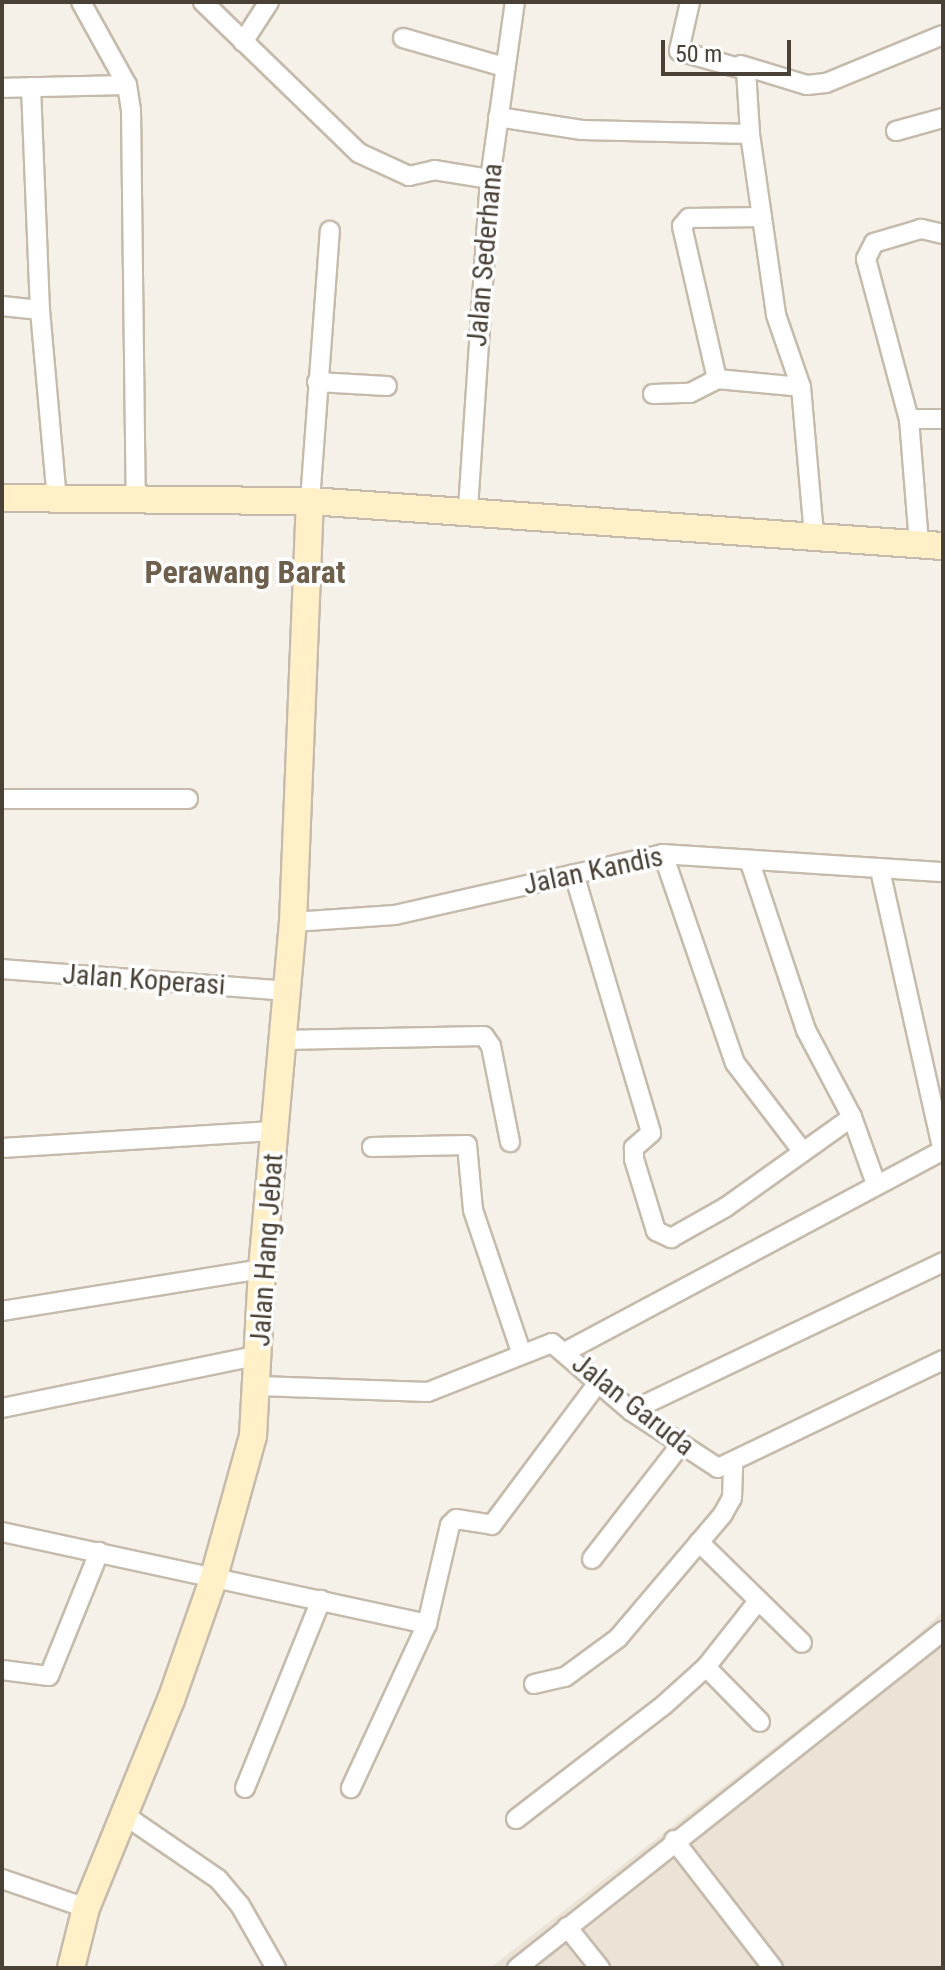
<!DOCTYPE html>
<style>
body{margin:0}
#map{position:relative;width:945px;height:1970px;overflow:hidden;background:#f5f1e8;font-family:"Roboto Condensed",sans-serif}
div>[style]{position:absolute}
.residential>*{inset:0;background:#eae3d6}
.roads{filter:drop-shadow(2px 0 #c5bbad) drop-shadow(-2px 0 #c5bbad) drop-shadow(0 2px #c5bbad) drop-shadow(0 -2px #c5bbad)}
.street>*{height:18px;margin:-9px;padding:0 9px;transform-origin:9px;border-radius:9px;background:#fff}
.secondary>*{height:26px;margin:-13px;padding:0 13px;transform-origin:13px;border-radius:13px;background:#fff0c8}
span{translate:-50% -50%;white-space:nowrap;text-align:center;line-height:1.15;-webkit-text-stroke:7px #fff;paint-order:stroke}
.street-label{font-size:28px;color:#4a4136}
.quarter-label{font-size:32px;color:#6d5f4c;font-weight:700}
.frame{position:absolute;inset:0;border:4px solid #4a4136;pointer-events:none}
.scale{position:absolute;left:661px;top:40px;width:130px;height:36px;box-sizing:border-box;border:4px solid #4a4136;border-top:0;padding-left:10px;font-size:24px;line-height:28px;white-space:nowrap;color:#4a4136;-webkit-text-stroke:6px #fff;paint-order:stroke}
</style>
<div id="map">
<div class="residential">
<div style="clip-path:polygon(943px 1611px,943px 1968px,490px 1968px,909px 1643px)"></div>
</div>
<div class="roads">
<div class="street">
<div style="left:81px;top:2px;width:95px;rotate:61deg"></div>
<div style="left:127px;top:85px;width:25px;rotate:81deg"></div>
<div style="left:131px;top:110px;width:391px;rotate:89.3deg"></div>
<div style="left:203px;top:2px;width:217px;rotate:44.1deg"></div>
<div style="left:359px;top:153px;width:55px;rotate:24.7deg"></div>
<div style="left:409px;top:176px;width:26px;rotate:-13deg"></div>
<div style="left:434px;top:170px;width:57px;rotate:9.1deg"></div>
<div style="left:690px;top:2px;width:50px;rotate:102.7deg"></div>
<div style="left:679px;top:51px;width:70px;rotate:15.8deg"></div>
<div style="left:746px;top:70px;width:64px;rotate:86.4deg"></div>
<div style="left:403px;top:38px;width:105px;rotate:16deg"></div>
<div style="left:243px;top:42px;width:48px;rotate:-57deg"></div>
<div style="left:741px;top:65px;width:69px;rotate:16.9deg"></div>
<div style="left:807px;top:85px;width:19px;rotate:-6deg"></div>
<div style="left:826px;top:83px;width:126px;rotate:-22.3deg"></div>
<div style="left:31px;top:87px;width:223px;rotate:87.7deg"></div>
<div style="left:2px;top:88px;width:125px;rotate:-1.4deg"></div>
<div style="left:498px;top:117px;width:85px;rotate:8.8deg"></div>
<div style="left:582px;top:130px;width:168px;rotate:1.4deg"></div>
<div style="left:750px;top:134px;width:183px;rotate:81.8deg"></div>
<div style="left:776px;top:315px;width:76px;rotate:70.9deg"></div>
<div style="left:801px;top:387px;width:149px;rotate:85deg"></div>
<div style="left:896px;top:131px;width:49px;rotate:-15.5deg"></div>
<div style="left:943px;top:234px;width:23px;rotate:-167deg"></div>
<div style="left:921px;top:229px;width:49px;rotate:163.4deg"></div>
<div style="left:874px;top:243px;width:18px;rotate:117deg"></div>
<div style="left:866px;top:259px;width:166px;rotate:75deg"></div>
<div style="left:909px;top:419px;width:34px"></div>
<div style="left:2px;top:306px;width:38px;rotate:6deg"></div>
<div style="left:40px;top:310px;width:193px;rotate:84.9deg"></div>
<div style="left:717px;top:379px;width:157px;rotate:-102.9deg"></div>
<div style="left:682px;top:226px;width:11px;rotate:-49deg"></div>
<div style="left:689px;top:218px;width:73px;rotate:-0.8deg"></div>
<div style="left:317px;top:382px;width:70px;rotate:3.3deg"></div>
<div style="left:653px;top:394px;width:37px;rotate:-2deg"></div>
<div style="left:690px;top:393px;width:30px;rotate:-27deg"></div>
<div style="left:717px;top:379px;width:84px;rotate:5.4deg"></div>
<div style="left:909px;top:419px;width:125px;rotate:85.4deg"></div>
<div style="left:310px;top:501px;width:271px;rotate:-85.8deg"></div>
<div style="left:468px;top:509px;width:331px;rotate:-86.2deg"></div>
<div style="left:490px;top:179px;width:179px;rotate:-82deg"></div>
<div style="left:2px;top:799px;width:186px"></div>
<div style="left:663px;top:854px;width:221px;rotate:71deg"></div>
<div style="left:735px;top:1063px;width:112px;rotate:52.6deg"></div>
<div style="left:880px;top:870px;width:289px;rotate:77.4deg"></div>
<div style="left:574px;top:874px;width:270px;rotate:73.4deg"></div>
<div style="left:651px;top:1133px;width:23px;rotate:139deg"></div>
<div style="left:634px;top:1148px;width:11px;rotate:90deg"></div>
<div style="left:634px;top:1159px;width:75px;rotate:73deg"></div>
<div style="left:656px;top:1231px;width:17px;rotate:25deg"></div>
<div style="left:671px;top:1238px;width:63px;rotate:-29.4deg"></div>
<div style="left:726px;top:1207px;width:155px;rotate:-35.5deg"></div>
<div style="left:852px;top:1117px;width:98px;rotate:-117.9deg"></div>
<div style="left:806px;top:1030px;width:179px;rotate:-108.5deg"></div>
<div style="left:293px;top:922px;width:102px;rotate:-3.9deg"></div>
<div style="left:395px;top:915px;width:275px;rotate:-12.8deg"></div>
<div style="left:663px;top:854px;width:281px;rotate:3.7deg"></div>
<div style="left:2px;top:969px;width:285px;rotate:4.4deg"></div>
<div style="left:282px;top:1040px;width:202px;rotate:-1.1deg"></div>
<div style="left:484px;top:1036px;width:12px;rotate:55deg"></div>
<div style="left:491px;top:1046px;width:98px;rotate:78.8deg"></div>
<div style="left:852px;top:1117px;width:71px;rotate:70.3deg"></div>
<div style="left:372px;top:1147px;width:95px;rotate:-1.2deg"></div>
<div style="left:467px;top:1145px;width:65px;rotate:84.7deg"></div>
<div style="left:473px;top:1210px;width:150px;rotate:71.3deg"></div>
<div style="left:2px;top:1148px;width:274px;rotate:-3.6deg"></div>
<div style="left:2px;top:1311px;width:263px;rotate:-9.2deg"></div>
<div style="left:565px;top:1352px;width:429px;rotate:-28.1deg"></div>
<div style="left:259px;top:1386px;width:169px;rotate:2deg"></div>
<div style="left:428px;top:1392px;width:133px;rotate:-21.6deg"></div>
<div style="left:552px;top:1343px;width:104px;rotate:40.7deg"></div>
<div style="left:631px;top:1411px;width:104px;rotate:33.2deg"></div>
<div style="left:718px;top:1468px;width:250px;rotate:-25.6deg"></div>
<div style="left:2px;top:1408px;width:263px;rotate:-11.6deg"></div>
<div style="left:631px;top:1411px;width:346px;rotate:-25.5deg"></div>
<div style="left:2px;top:1532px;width:435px;rotate:12.2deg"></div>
<div style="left:427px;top:1624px;width:181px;rotate:114.9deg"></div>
<div style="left:699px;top:1542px;width:144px;rotate:44.4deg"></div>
<div style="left:592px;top:1559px;width:142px;rotate:-52.2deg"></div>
<div style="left:427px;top:1624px;width:102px;rotate:-76.9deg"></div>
<div style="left:450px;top:1525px;width:8px;rotate:-45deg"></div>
<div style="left:456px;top:1519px;width:36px;rotate:9deg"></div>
<div style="left:492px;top:1525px;width:177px;rotate:-53.3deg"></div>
<div style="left:706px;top:1667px;width:77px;rotate:45.5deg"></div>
<div style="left:2px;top:1670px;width:47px;rotate:7.3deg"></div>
<div style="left:49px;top:1676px;width:134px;rotate:-68deg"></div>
<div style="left:534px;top:1684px;width:32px;rotate:-13deg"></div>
<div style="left:565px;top:1677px;width:66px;rotate:-36.3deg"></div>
<div style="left:618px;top:1638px;width:162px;rotate:-49.7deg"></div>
<div style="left:723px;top:1514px;width:18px;rotate:-61deg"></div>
<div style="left:732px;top:1498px;width:34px;rotate:-88deg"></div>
<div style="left:245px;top:1788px;width:203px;rotate:-68deg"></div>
<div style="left:123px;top:1814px;width:115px;rotate:34.4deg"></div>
<div style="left:218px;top:1879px;width:34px;rotate:50deg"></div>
<div style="left:240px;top:1905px;width:73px;rotate:60.3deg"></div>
<div style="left:516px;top:1819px;width:187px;rotate:-37.6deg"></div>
<div style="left:664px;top:1705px;width:57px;rotate:-42.1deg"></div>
<div style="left:706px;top:1667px;width:85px;rotate:-51.7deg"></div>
<div style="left:674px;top:1840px;width:162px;rotate:52.3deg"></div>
<div style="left:2px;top:1879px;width:89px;rotate:19deg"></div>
<div style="left:567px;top:1927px;width:53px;rotate:51.2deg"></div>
<div style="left:517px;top:1968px;width:543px;rotate:-38.35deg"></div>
</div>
<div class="secondary">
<div style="left:2px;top:498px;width:308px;rotate:0.6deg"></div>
<div style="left:310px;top:501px;width:635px;rotate:4.07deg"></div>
<div style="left:71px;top:1968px;width:62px;rotate:-76deg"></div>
<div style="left:86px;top:1908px;width:225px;rotate:-67.8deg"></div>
<div style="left:171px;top:1700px;width:127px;rotate:-70.7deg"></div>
<div style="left:213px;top:1580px;width:149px;rotate:-74.5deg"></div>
<div style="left:253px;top:1436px;width:167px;rotate:-86.9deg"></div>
<div style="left:262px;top:1269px;width:348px;rotate:-84.9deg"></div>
<div style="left:293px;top:922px;width:421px;rotate:-87.7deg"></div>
</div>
</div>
<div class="street-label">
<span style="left:485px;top:255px;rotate:-85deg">Jalan Sederhana</span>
<span style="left:593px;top:871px;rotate:-12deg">Jalan Kandis</span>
<span style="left:144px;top:980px;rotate:4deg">Jalan Koperasi</span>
<span style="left:267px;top:1250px;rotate:-86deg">Jalan Hang Jebat</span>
<span style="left:633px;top:1405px;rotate:38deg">Jalan Garuda</span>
</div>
<div class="quarter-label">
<span style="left:245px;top:572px">Perawang Barat</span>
</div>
<div class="frame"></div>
<div class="scale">50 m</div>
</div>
